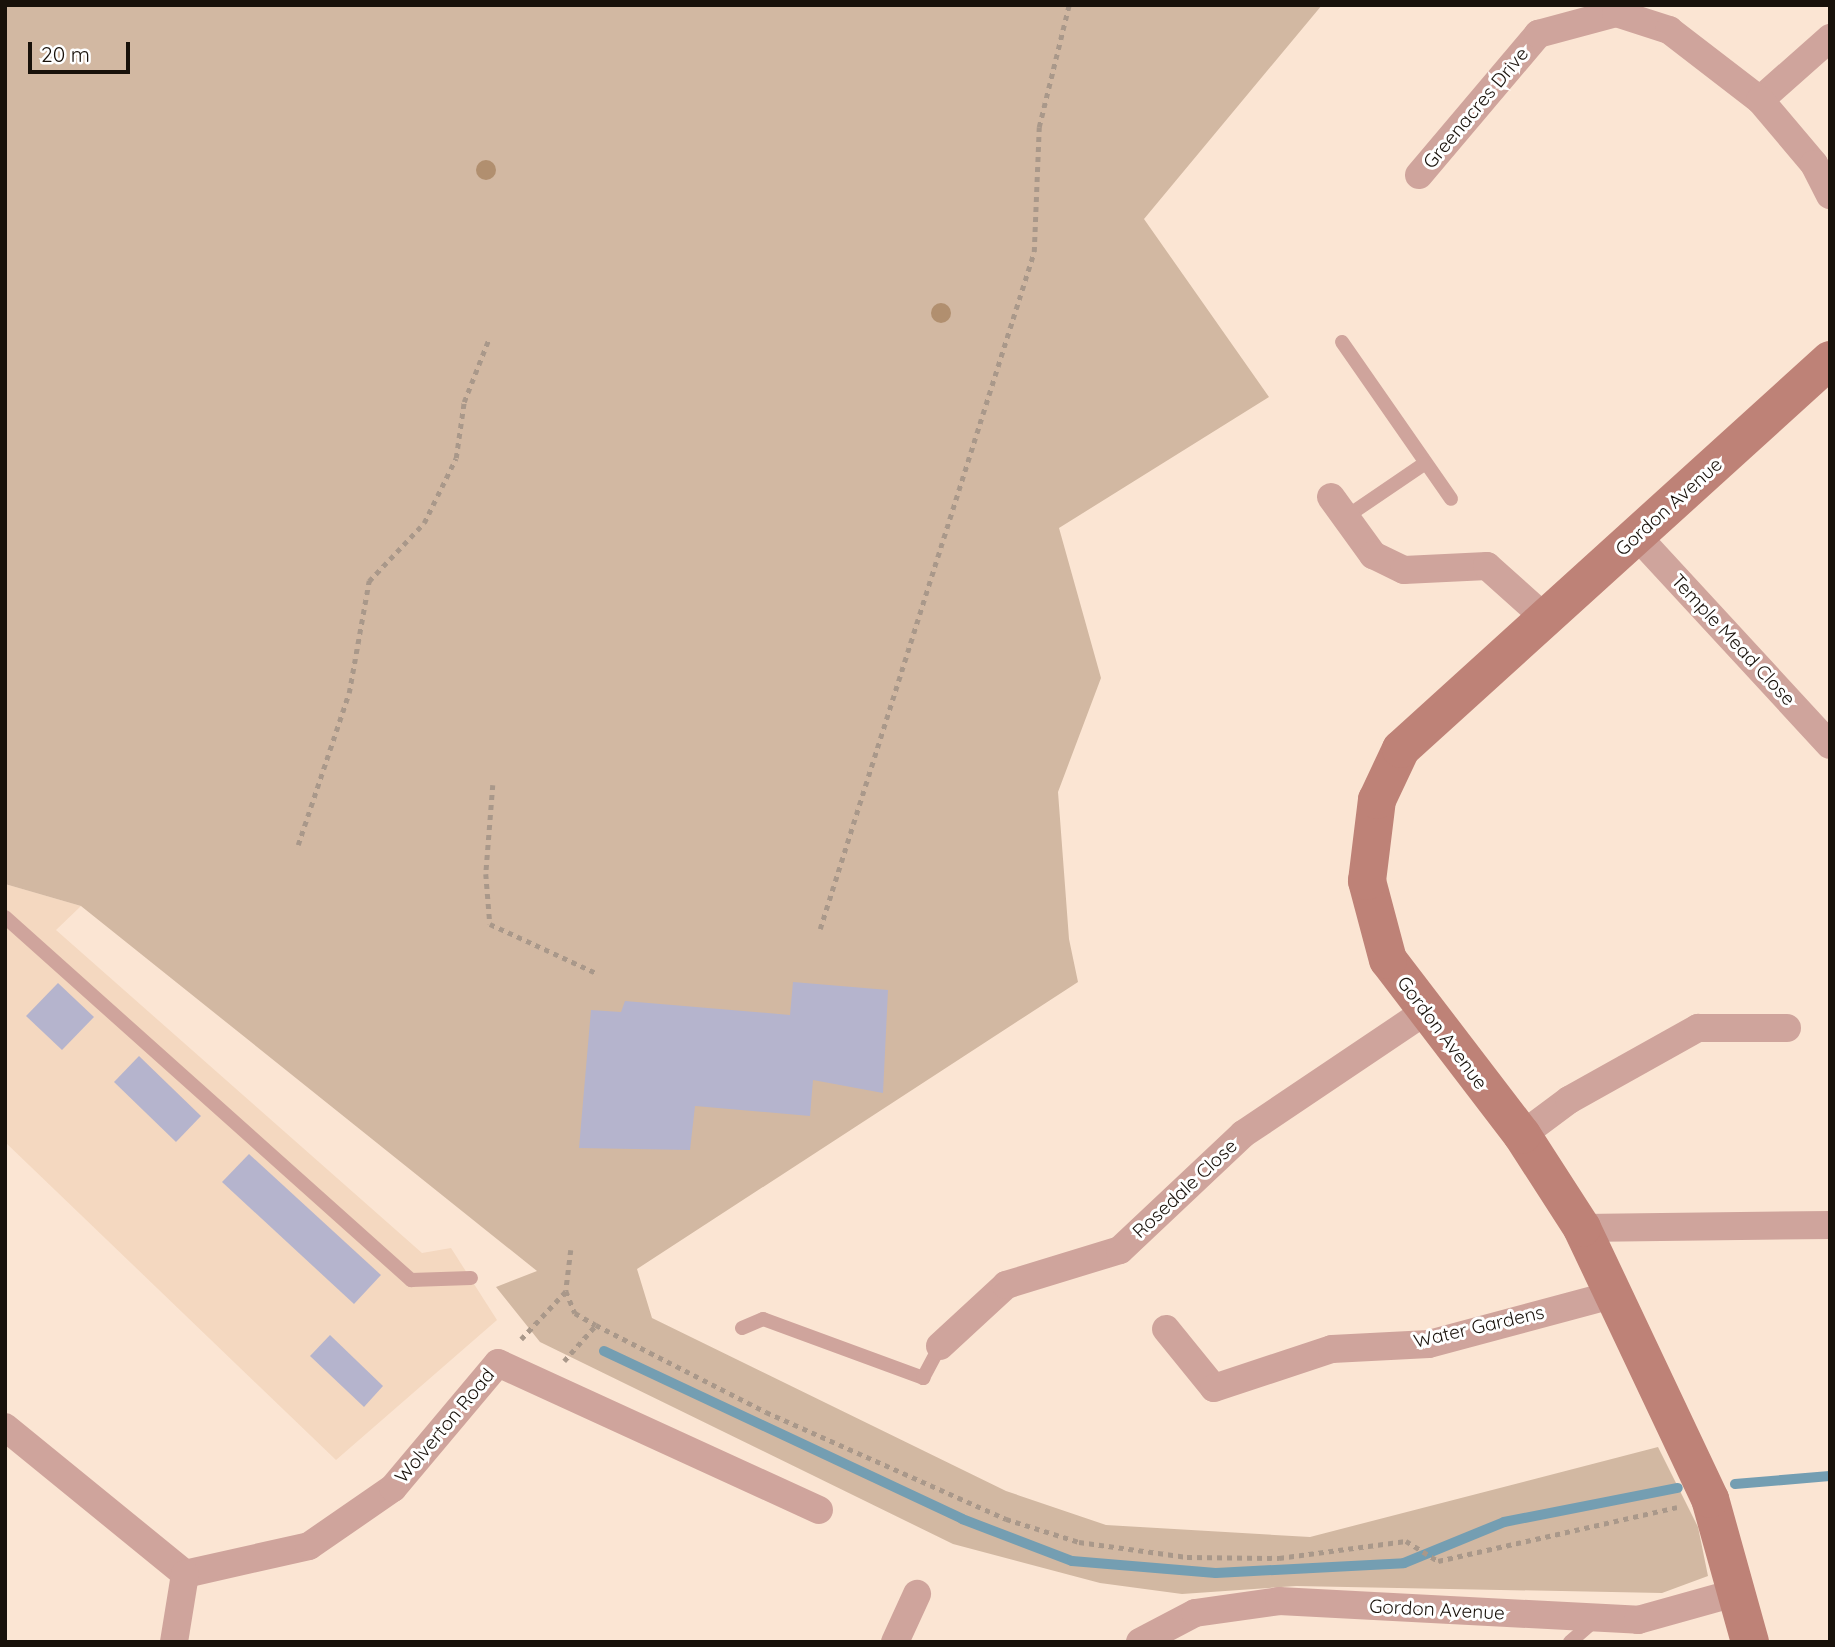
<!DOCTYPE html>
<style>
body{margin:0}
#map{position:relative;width:1835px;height:1647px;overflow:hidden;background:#fbe5d3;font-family:Quicksand,sans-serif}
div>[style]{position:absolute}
.built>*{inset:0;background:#f4d8c0}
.green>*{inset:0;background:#d2b8a2}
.stream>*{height:10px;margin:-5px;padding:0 5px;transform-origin:5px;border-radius:5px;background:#749eb2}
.building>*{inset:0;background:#b5b4cd}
.path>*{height:4.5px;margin-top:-2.25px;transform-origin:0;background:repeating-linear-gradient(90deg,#a9988a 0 5px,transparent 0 10px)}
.lane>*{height:14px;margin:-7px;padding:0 7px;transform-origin:7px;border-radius:7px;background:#cfa49c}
.street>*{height:28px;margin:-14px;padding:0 14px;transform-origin:14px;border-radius:14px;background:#cfa49c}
.secondary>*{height:38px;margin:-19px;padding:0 19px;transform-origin:19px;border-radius:19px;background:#be8277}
.trees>*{width:20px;height:20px;margin:-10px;border-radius:50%;background:#b18f6f}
span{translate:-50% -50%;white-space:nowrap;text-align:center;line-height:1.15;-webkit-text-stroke:6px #fff;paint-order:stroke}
.street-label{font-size:19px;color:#18110a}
.frame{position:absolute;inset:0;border:7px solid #18110a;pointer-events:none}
.scale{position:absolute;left:28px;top:42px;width:102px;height:32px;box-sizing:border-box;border:4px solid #18110a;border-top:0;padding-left:9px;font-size:21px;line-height:24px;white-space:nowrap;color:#18110a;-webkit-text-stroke:5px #fff;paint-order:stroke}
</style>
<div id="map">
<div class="built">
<div style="clip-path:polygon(5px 884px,81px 906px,56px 930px,422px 1253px,451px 1248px,497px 1320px,336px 1460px,5px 1142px)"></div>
</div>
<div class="green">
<div style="clip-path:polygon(5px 5px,1322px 5px,1144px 219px,1269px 397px,1059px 528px,1101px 678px,1058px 792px,1069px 939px,1078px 982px,637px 1269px,652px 1318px,1006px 1491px,1106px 1525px,1310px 1537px,1658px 1447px,1698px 1527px,1708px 1576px,1662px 1593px,1296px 1586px,1182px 1594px,1100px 1583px,953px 1544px,540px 1342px,496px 1287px,537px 1271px,81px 906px,5px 884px)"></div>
</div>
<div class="stream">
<div style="left:604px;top:1351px;width:395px;rotate:25.1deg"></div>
<div style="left:962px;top:1519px;width:118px;rotate:20.9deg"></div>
<div style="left:1072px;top:1561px;width:144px;rotate:4.8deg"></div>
<div style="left:1216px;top:1573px;width:188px;rotate:-3deg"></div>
<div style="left:1404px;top:1563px;width:108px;rotate:-22.3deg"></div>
<div style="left:1504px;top:1522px;width:177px;rotate:-11.1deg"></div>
<div style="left:1735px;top:1484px;width:95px;rotate:-4.8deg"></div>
</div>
<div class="building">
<div style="clip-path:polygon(793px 982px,888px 990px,883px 1093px,813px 1080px,810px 1116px,695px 1106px,690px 1150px,579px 1148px,591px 1010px,621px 1012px,625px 1001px,790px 1015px)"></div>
<div style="clip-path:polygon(58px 983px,94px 1017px,62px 1050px,26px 1016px)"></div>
<div style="clip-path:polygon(139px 1056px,201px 1116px,176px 1142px,114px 1082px)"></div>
<div style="clip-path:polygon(249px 1154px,381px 1275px,354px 1304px,222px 1182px)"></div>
<div style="clip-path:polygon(330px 1335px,383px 1386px,364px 1407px,310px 1356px)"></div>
</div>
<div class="path">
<div style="left:493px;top:785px;width:89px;rotate:94.5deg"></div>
<div style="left:486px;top:874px;width:50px;rotate:85.4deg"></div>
<div style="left:490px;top:924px;width:117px;rotate:24.8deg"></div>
<div style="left:298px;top:845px;width:160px;rotate:-71.5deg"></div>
<div style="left:349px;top:693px;width:114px;rotate:-79.9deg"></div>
<div style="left:369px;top:581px;width:80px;rotate:-46.5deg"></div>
<div style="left:424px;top:523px;width:72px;rotate:-63.8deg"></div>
<div style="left:456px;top:458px;width:57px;rotate:-81.9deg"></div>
<div style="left:464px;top:402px;width:66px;rotate:-68.5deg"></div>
<div style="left:820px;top:929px;width:710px;rotate:-72.46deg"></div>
<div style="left:1034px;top:252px;width:125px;rotate:-87.7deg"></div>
<div style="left:1039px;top:127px;width:126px;rotate:-76.2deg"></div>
<div style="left:571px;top:1250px;width:41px;rotate:97deg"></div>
<div style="left:566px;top:1291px;width:24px;rotate:68deg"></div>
<div style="left:575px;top:1313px;width:24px;rotate:30deg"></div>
<div style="left:596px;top:1325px;width:191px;rotate:27.1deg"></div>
<div style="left:766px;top:1412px;width:263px;rotate:24deg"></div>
<div style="left:1006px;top:1519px;width:77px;rotate:17.5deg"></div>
<div style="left:1079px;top:1542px;width:109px;rotate:7.9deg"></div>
<div style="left:1187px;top:1557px;width:92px;rotate:0.6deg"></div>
<div style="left:1279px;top:1558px;width:128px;rotate:-7.6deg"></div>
<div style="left:1406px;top:1541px;width:38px;rotate:32deg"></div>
<div style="left:1438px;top:1561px;width:245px;rotate:-12.7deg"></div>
<div style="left:521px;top:1339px;width:66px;rotate:-46.8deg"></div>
<div style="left:564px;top:1361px;width:48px;rotate:-48.4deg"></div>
</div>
<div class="lane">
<div style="left:1342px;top:342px;width:191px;rotate:55.2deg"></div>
<div style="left:1346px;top:517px;width:94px;rotate:-34.2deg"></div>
<div style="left:5px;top:917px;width:545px;rotate:41.8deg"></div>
<div style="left:411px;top:1280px;width:60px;rotate:-1.9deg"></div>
<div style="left:742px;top:1328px;width:23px;rotate:-23deg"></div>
<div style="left:763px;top:1319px;width:171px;rotate:20.2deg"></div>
<div style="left:923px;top:1378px;width:36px;rotate:-62deg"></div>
<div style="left:1570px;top:1642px;width:35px;rotate:-41deg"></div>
</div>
<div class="street">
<div style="left:1760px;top:100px;width:94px;rotate:-41.5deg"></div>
<div style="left:1419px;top:175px;width:185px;rotate:-49.8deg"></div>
<div style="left:1538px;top:34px;width:81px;rotate:-15.1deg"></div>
<div style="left:1616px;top:13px;width:56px;rotate:17.8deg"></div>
<div style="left:1669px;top:30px;width:115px;rotate:37.6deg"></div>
<div style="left:1760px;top:100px;width:84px;rotate:49.8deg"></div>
<div style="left:1814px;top:164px;width:35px;rotate:63deg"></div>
<div style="left:1331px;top:497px;width:72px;rotate:54.1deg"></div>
<div style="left:1373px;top:555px;width:34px;rotate:26deg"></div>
<div style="left:1404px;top:570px;width:83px;rotate:-2.8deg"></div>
<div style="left:1487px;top:566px;width:76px;rotate:41.8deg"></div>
<div style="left:1637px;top:536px;width:284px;rotate:47.3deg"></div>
<div style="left:1522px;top:1135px;width:59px;rotate:-36.7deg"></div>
<div style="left:1569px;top:1100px;width:148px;rotate:-29.2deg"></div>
<div style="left:1698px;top:1028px;width:89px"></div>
<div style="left:1582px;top:1228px;width:248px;rotate:-0.7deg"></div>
<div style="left:1166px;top:1329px;width:76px;rotate:50.9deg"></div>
<div style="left:1214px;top:1388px;width:124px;rotate:-18.3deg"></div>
<div style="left:1332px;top:1349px;width:97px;rotate:-3deg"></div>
<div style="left:1429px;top:1344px;width:193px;rotate:-15deg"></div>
<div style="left:940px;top:1346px;width:90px;rotate:-42.7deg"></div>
<div style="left:1006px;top:1285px;width:119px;rotate:-17.1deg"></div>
<div style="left:1120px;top:1250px;width:169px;rotate:-43.3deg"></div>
<div style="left:1243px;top:1134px;width:217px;rotate:-33.9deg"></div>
<div style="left:5px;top:1427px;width:232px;rotate:39.2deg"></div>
<div style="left:185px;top:1574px;width:127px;rotate:-12.7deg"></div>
<div style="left:309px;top:1546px;width:102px;rotate:-34.6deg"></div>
<div style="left:393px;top:1488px;width:163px;rotate:-50deg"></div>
<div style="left:498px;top:1363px;width:353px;rotate:24.6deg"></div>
<div style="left:174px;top:1642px;width:69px;rotate:-80.8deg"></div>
<div style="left:895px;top:1642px;width:53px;rotate:-65.4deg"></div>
<div style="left:1140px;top:1642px;width:62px;rotate:-27.8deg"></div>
<div style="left:1195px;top:1613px;width:85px;rotate:-8.1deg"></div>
<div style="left:1279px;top:1601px;width:360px;rotate:3deg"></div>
<div style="left:1638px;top:1620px;width:104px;rotate:-15.6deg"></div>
</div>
<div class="secondary">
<div style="left:1750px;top:1642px;width:148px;rotate:-105.6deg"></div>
<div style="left:1710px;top:1499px;width:300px;rotate:-115.3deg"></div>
<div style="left:1582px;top:1228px;width:111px;rotate:-122.8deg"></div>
<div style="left:1522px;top:1135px;width:220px;rotate:-127.4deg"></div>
<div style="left:1388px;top:960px;width:82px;rotate:-104.9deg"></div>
<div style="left:1367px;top:881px;width:82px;rotate:-83deg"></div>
<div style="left:1377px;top:800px;width:56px;rotate:-64.8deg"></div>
<div style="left:1401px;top:749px;width:579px;rotate:-42.2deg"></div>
</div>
<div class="trees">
<div style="left:486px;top:170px"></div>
<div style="left:941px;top:313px"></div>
</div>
<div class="street-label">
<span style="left:1476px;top:108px;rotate:-50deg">Greenacres Drive</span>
<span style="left:1669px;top:507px;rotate:-42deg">Gordon Avenue</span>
<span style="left:1733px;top:640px;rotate:47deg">Temple Mead Close</span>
<span style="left:1442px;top:1033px;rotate:53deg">Gordon Avenue</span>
<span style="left:1185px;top:1189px;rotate:-43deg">Rosedale Close</span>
<span style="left:1479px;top:1327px;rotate:-13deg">Water Gardens</span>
<span style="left:445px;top:1426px;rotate:-50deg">Wolverton Road</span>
<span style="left:1437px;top:1610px;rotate:3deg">Gordon Avenue</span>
</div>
<div class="frame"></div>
<div class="scale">20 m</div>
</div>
